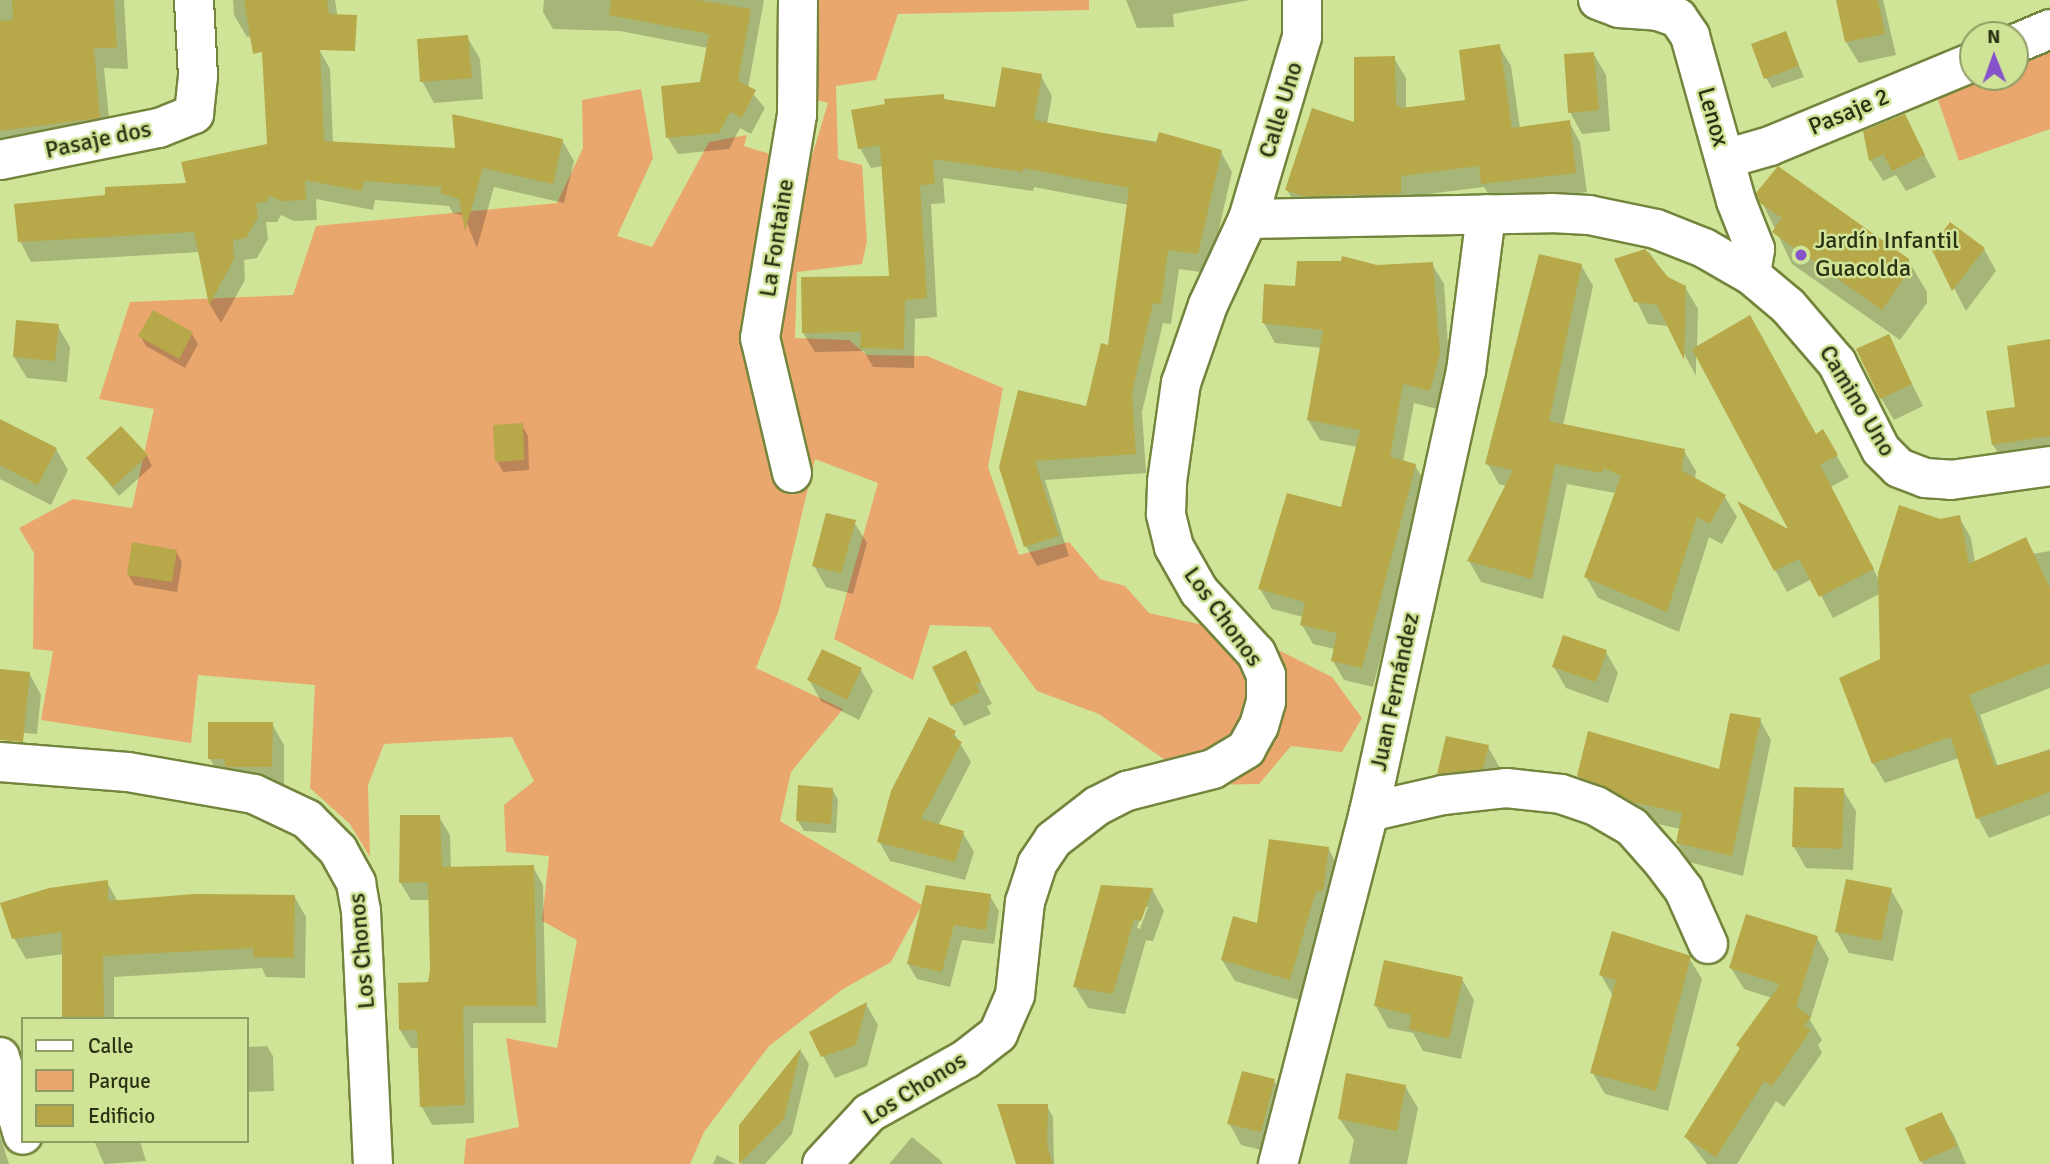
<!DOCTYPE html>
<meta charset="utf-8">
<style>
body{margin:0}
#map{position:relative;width:2050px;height:1164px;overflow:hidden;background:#d0e498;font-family:Signika,sans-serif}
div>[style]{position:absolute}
.green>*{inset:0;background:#e9a76e}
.shadow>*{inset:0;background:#0003}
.building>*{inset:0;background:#b7a84a}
.roads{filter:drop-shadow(2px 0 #74853d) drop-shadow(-2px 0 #74853d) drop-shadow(0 2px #74853d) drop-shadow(0 -2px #74853d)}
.minor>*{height:38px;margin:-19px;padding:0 19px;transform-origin:19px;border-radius:19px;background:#fff}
.dots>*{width:19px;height:19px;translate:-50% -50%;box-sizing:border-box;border:4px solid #d0e498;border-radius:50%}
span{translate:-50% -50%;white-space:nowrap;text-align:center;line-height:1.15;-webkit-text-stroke:5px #d0e498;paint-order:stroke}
.street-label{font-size:24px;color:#2b3214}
.poi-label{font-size:24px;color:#2b3214}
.left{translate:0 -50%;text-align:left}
.legend{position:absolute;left:21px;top:1017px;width:228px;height:126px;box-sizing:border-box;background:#d0e498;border:2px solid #8e9d63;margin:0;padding:9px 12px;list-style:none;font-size:21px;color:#2b3214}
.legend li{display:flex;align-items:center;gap:14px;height:35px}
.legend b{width:35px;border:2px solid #8e9d63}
.north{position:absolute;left:1959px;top:21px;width:70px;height:70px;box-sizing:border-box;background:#d0e498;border:2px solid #8e9d63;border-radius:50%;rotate:359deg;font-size:19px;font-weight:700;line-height:28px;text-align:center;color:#2b3214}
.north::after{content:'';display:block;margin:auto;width:24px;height:32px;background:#8753cb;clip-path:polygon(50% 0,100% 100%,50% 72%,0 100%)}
</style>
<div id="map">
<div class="green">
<div style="clip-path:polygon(807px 0,1089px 0,1089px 10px,898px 14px,876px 80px,836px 86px,838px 159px,862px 165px,867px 241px,862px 264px,797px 272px,795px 338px,849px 340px,867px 355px,927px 356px,1003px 388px,988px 467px,1019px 555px,1069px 542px,1100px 579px,1125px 586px,1149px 613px,1249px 635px,1332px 677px,1362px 718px,1342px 752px,1291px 746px,1259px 784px,1201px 785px,1099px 714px,1037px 691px,990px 627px,930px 625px,913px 680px,834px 639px,878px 483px,815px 459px,779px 610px,756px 668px,843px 709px,791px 772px,780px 821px,922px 905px,891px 962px,843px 989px,769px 1046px,704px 1132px,690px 1164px,464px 1164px,466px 1139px,519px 1127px,506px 1038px,557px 1048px,577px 940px,542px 921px,549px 856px,506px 852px,504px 805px,534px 781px,512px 737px,384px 744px,368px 785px,370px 857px,350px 824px,310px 788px,315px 685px,198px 675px,191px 743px,41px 720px,53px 651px,33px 649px,34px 553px,19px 528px,73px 499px,132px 508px,154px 409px,99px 399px,130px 302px,293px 295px,316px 226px,557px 203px,583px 148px,582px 100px,641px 89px,653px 158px,617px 236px,652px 247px,709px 142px,747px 135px,744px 146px,809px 166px,828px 103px,781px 90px)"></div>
<div style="clip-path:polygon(2050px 44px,2050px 129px,1959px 161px,1933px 85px,1973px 77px,2015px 77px,2015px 56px)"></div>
</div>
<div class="shadow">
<div style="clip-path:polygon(0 0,124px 0,128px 69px,104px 68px,111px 138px,0 153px)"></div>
<div style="clip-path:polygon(233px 0,335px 0,339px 26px,247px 37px,234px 15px)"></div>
<div style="clip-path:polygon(544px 0,764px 0,748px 88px,765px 108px,751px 134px,740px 128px,729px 149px,678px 154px,668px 138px,701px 84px,708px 48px,620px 31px,553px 29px,543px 12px)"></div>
<div style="clip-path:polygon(1126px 0,1250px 0,1173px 14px,1174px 27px,1137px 28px)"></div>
<div style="clip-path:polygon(1838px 0,1883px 0,1896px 55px,1859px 63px,1846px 42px)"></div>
<div style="clip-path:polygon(1785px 33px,1804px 77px,1772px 88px,1766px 78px)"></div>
<div style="clip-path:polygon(467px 37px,480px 59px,483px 99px,434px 103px,422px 81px)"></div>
<div style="clip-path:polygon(1499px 46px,1511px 66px,1520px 128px,1569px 122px,1580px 142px,1587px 192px,1494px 203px,1484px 187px,1412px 196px,1412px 214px,1299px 210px,1287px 190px,1356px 124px,1394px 58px,1406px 78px,1406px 109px,1467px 101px)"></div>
<div style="clip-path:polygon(319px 49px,330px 69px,333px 143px,457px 150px,562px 140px,574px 161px,564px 203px,494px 187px,477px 248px,464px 216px,453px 213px,449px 206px,375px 200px,373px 210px,316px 199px,317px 220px,294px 221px,281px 215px,277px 222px,266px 222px,268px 239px,257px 258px,244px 260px,245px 280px,221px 323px,210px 305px,200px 252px,31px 262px,20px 241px,107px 197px,188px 185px,269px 145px)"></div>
<div style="clip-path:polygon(1593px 53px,1606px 75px,1610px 131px,1582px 134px,1570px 112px)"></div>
<div style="clip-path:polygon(1041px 76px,1052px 96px,1047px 124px,1221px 152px,1232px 172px,1209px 273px,1179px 269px,1171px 324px,1163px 323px,1142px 412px,1146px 473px,1045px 480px,1069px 556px,1037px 566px,1026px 546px,1001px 467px,1088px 408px,1110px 347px,1129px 205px,1034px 187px,1033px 191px,943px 178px,945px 203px,931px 204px,937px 317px,915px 319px,914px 368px,873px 367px,864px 351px,815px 352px,803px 333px,891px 277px,883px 166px,871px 168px,860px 148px,943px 95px,946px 101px,997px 109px)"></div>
<div style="clip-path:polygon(1904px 116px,1936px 177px,1906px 191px,1896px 175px,1883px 181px,1870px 160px,1865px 132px)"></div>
<div style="clip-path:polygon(1762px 202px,1908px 260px,1927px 292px,1927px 303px,1900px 340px,1792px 264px)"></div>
<div style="clip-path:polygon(1933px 248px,1984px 249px,1996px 271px,1966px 311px)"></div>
<div style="clip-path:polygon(1649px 252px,1667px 278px,1685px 287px,1698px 309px,1697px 348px,1815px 436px,1823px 432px,1849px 477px,1831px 487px,1880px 582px,1940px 520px,1959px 517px,1971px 538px,1975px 563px,2050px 551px,2050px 688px,1980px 715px,1998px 767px,2050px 749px,2050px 815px,1989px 838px,1978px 818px,1959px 758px,1885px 783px,1873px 763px,1882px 660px,1881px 593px,1833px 618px,1812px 579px,1787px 592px,1741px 506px,1792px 534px,1696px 354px,1696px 376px,1669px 326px,1648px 324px,1617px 261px)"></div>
<div style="clip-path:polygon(1432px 264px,1444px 284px,1450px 375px,1441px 410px,1414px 403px,1403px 462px,1415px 465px,1426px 485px,1373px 687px,1344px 680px,1333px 661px,1335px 649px,1313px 644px,1302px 625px,1303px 617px,1272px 609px,1260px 589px,1343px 509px,1358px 447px,1320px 440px,1308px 420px,1322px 348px,1275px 343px,1264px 323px,1297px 287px,1377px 267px)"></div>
<div style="clip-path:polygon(1581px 265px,1593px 286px,1563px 426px,1684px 451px,1696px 471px,1695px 480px,1725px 497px,1737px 517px,1722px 544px,1709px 537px,1679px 632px,1598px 598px,1586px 577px,1615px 493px,1567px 484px,1543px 599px,1481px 582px,1469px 561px,1507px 486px,1499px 484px,1487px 463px)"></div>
<div style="clip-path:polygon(57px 325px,70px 347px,67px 382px,27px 378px,14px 357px)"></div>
<div style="clip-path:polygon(192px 334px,198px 344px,185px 368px,146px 346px,140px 336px)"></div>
<div style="clip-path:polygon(1888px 336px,1923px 406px,1894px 420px,1881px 398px)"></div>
<div style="clip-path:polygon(2050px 341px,2050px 459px,2006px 466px,1993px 445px,1988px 413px,2017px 408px)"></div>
<div style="clip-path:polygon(0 421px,56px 449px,68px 470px,51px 505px,0 479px)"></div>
<div style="clip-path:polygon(522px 425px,528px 436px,529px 470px,503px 472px,497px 461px)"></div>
<div style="clip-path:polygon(147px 456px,152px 466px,119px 496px,88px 458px)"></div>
<div style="clip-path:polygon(854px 522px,867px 543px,853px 594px,826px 587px,814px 566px)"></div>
<div style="clip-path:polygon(176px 551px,182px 562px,177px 592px,134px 585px,128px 574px)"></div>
<div style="clip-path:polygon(1606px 652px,1618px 673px,1608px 703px,1566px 688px,1554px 667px)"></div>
<div style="clip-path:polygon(965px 653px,992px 704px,987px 706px,991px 714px,964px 726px,952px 705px)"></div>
<div style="clip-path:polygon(861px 670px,873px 691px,859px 720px,821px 701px,809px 680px)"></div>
<div style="clip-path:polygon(0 671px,29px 673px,41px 695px,37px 734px,0 731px)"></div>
<div style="clip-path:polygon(1760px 720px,1771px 740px,1743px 876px,1689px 862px,1677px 842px,1680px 829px,1645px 821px,1590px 796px,1578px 776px,1720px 771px)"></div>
<div style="clip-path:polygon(272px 724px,284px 745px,284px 788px,222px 780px,210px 759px)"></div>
<div style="clip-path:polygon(954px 733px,971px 762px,938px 826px,963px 833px,974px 852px,965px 880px,890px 861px,879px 841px)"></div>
<div style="clip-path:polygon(1488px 747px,1500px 768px,1495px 790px,1451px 795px,1439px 774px)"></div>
<div style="clip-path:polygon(832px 789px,838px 800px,836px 833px,804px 831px,798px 821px)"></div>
<div style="clip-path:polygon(1843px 790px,1856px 811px,1853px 870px,1806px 868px,1794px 847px)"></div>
<div style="clip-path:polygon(439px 817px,450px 835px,451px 868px,533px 867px,543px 885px,546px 1023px,473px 1023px,474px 1123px,432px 1125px,422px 1107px,419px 1048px,411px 1048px,400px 1030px,430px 984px,430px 900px,411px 900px,400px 882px)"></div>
<div style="clip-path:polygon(1328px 848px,1340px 870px,1302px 1001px,1235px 981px,1222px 960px)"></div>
<div style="clip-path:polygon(107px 882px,118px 902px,294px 896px,306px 917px,305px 978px,266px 977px,262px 968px,114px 977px,114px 1019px,64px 1019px,64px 954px,26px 959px,14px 938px)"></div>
<div style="clip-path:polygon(927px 887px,990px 896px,999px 911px,994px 944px,962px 940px,950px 987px,917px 979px,908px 964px)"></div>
<div style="clip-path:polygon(evenodd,1152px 889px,1164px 911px,1153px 941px,1146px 940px,1125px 1014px,1088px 1008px,1075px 987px,1152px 889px,1144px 907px,1148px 907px,1140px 929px,1137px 928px,1144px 907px)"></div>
<div style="clip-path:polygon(1891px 890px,1903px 911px,1893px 961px,1849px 953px,1837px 932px)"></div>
<div style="clip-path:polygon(1817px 938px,1829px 959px,1810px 1020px,1822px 1040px,1818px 1045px,1822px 1053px,1784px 1107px,1776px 1101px,1737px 1164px,1707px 1164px,1686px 1137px,1741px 1050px,1738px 1045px,1772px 998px,1744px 989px,1731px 968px)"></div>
<div style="clip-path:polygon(1689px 958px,1702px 979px,1668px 1111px,1605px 1094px,1592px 1072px,1613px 996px,1601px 975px)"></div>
<div style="clip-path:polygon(1462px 979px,1474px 1000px,1461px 1059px,1423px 1051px,1413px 1033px,1388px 1028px,1376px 1006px)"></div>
<div style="clip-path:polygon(866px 1004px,878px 1025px,867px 1066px,835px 1078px,823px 1056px)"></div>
<div style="clip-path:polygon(267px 1046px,273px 1056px,274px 1091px,247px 1092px,247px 1047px)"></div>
<div style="clip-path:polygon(801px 1051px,809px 1064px,792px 1134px,765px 1164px,741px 1164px,741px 1125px)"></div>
<div style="clip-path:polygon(1274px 1081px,1287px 1102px,1273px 1153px,1241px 1145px,1229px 1123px)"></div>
<div style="clip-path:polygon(1405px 1086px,1418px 1108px,1407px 1164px,1349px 1164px,1354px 1140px,1339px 1118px)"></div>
<div style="clip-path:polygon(1047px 1106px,1053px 1117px,1054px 1164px,1018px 1164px)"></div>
<div style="clip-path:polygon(1941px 1114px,1954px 1135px,1966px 1164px,1923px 1164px,1907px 1129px)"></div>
<div style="clip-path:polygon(0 1135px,9px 1164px,0 1164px)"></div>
<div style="clip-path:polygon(912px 1137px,940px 1160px,943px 1164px,889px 1164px)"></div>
<div style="clip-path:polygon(94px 1141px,140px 1141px,146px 1161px,104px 1164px)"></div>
<div style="clip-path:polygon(717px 1155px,735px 1164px,713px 1164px)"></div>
</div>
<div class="building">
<div style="clip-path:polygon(12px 0,114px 0,117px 48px,94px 48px,100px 118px,0 131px,0 21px,13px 20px)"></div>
<div style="clip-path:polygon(244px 0,327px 0,329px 14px,357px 15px,355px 51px,320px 50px,324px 141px,455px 148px,452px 114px,563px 139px,553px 184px,483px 168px,465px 231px,459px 199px,440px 193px,442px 187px,364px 181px,362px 191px,305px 180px,306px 200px,281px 201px,270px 196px,266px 202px,256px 203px,258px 217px,246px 238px,233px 240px,234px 259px,209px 305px,194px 232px,18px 242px,14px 204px,105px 195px,105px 187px,186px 183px,181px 162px,267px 144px,262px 52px,253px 54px)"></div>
<div style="clip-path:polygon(611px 0,697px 0,751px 9px,738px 81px,756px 90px,742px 118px,730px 112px,719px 133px,666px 138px,661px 86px,700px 82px,709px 34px,609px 15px)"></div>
<div style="clip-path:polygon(1836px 0,1878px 0,1885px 34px,1845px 42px)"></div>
<div style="clip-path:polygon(1786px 31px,1799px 66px,1764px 79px,1751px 44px)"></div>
<div style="clip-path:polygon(468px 35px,472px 78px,420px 82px,417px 39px)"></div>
<div style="clip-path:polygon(1500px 44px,1512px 128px,1570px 120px,1576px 173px,1481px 184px,1479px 166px,1401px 176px,1401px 194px,1303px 196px,1285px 190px,1312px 108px,1354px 122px,1354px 57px,1395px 56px,1396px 104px,1401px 108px,1465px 100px,1459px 50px)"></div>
<div style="clip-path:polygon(1594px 52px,1599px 110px,1568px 113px,1564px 54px)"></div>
<div style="clip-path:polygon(1002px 67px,1042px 74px,1034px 120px,1156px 143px,1159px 132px,1222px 150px,1198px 254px,1168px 250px,1161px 304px,1153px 303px,1132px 392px,1136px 454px,1035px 461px,1059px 536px,1024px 547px,999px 467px,1018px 390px,1086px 406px,1101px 343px,1108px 345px,1129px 188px,1023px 168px,1023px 172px,933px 159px,935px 184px,920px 185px,927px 298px,905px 300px,904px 349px,860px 348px,861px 332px,802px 333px,801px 277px,889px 276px,880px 145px,858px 149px,851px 110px,885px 104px,884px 99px,944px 94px,944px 99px,995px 107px)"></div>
<div style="clip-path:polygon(1905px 114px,1925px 155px,1892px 171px,1883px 154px,1869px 161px,1863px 131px)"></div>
<div style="clip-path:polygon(1778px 166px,1909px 259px,1909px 271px,1882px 310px,1772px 232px,1782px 218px,1760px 203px,1756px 193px)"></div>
<div style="clip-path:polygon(1950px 222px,1985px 248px,1952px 291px,1931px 248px)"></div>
<div style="clip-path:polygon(1645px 249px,1668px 277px,1686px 286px,1684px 360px,1657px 305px,1634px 302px,1614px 259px)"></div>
<div style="clip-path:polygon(1539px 254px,1582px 264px,1549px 421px,1685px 449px,1681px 470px,1726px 495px,1710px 524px,1697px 517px,1667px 612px,1584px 577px,1621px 476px,1604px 468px,1602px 473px,1555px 464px,1532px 579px,1467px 561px,1513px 470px,1485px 464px)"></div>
<div style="clip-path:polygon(1342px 256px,1377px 265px,1433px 262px,1440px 354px,1430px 391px,1403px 384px,1390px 457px,1416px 464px,1362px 668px,1331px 661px,1337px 633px,1300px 625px,1305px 602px,1258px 589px,1287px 493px,1341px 507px,1360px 430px,1307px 420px,1323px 330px,1262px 323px,1264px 284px,1295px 286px,1297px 261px,1341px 261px)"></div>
<div style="clip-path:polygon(153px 310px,193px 332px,179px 359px,138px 336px)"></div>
<div style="clip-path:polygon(1750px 315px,1816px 434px,1823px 429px,1838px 455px,1820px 465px,1874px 569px,1819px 597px,1799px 559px,1774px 571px,1737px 501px,1788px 529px,1692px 349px)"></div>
<div style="clip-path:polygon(16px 320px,59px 324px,55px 361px,13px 357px)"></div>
<div style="clip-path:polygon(1889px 334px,1912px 384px,1880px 399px,1856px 349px)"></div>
<div style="clip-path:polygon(2050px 339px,2050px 436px,1992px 445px,1986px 411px,2015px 407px,2007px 346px)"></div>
<div style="clip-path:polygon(0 419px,57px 448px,38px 485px,0 465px)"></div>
<div style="clip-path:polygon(523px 423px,524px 460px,495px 462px,493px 425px)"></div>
<div style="clip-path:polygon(121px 426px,148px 455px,113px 487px,86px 458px)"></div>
<div style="clip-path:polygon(1899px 505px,1940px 519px,1960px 515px,1969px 564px,2026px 537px,2050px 588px,2050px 663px,1969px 695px,1995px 766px,2050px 750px,2050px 792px,1976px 819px,1951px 737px,1872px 764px,1839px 678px,1880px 659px,1878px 573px)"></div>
<div style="clip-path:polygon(826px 513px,856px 520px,841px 573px,812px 566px)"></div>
<div style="clip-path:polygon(132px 542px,177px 550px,172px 582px,127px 575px)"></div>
<div style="clip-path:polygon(1563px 635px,1607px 650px,1596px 682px,1552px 667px)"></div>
<div style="clip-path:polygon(822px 649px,862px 668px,847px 700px,807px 680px)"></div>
<div style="clip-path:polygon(966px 650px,981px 682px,976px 684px,980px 692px,951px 706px,932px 667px)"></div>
<div style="clip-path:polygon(0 669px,30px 672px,23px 742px,0 740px)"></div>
<div style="clip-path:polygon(1730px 713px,1761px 718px,1732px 856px,1676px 843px,1682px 813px,1632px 802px,1577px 776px,1588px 731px,1719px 769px)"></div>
<div style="clip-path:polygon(929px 717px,956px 731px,953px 737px,962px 742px,921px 819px,964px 831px,955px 862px,877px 842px,891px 791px)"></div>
<div style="clip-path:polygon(208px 722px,273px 722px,272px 767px,226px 767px,224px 759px,208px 759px)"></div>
<div style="clip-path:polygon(1446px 736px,1489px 745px,1483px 769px,1437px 774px)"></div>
<div style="clip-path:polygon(798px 785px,833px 788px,831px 824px,796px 821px)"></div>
<div style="clip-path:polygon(1794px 787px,1844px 788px,1842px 849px,1792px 847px)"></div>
<div style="clip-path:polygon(400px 815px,440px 815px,442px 867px,534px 865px,537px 1006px,463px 1006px,465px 1105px,420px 1107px,417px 1030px,399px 1030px,398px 983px,428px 982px,430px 970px,428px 882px,399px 883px)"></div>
<div style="clip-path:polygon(1269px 839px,1329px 847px,1323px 891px,1316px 891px,1290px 980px,1221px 960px,1233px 916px,1257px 923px)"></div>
<div style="clip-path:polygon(1846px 879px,1892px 888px,1881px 941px,1835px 932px)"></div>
<div style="clip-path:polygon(108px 880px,108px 901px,194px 894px,295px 895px,294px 958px,253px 957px,253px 948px,103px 956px,104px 1019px,62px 1019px,62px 932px,12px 939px,0 903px,49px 888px)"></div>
<div style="clip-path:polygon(926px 885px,991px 894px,986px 930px,954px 925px,942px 972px,907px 964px)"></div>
<div style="clip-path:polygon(1101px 885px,1153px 888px,1141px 921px,1134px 919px,1113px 994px,1073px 987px)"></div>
<div style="clip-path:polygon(1746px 914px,1818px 936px,1796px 1007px,1811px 1017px,1804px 1026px,1811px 1030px,1772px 1086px,1764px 1081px,1716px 1157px,1684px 1137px,1740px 1048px,1736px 1045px,1780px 984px,1729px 968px)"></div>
<div style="clip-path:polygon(1612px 931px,1691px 956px,1656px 1091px,1590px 1073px,1616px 980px,1599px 975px)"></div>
<div style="clip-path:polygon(1384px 960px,1463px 977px,1449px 1039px,1409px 1029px,1411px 1015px,1374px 1006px)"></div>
<div style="clip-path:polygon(867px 1002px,856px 1045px,821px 1057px,809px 1032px)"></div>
<div style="clip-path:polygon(801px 1048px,784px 1119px,739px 1164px,739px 1125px)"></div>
<div style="clip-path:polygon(1242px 1071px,1275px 1079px,1261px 1132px,1227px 1124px)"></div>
<div style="clip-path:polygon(1346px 1073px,1406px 1085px,1397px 1131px,1338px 1119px)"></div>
<div style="clip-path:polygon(997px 1104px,1048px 1104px,1047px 1145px,1053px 1164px,1016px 1164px)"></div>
<div style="clip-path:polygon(1942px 1112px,1957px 1146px,1920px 1162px,1905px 1128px)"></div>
</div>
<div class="roads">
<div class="minor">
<div style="left:1598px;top:0;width:22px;rotate:21deg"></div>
<div style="left:1619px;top:8px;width:39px;rotate:4deg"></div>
<div style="left:1658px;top:11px;width:21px;rotate:19deg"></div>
<div style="left:1678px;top:18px;width:22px;rotate:56deg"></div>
<div style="left:1690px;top:36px;width:171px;rotate:74.4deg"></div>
<div style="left:1736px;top:201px;width:52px;rotate:68.4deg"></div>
<div style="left:1755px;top:249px;width:26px;rotate:99deg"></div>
<div style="left:2015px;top:44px;width:38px;rotate:-23deg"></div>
<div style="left:1725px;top:159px;width:47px;rotate:-16.1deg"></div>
<div style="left:1770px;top:146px;width:220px;rotate:-22.5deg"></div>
<div style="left:0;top:160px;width:162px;rotate:-11.4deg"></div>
<div style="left:159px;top:128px;width:38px;rotate:-22deg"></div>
<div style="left:194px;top:114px;width:37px;rotate:-84deg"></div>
<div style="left:198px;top:77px;width:77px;rotate:-93deg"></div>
<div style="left:1248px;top:219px;width:303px;rotate:-1.1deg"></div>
<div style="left:1551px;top:213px;width:38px;rotate:3deg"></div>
<div style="left:1589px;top:215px;width:68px;rotate:11.8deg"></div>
<div style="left:1656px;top:229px;width:52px;rotate:21.6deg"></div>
<div style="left:1704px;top:248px;width:54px;rotate:29.9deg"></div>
<div style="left:1751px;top:275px;width:48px;rotate:40deg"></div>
<div style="left:1788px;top:306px;width:75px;rotate:49.3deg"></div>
<div style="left:1837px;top:363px;width:97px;rotate:63.2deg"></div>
<div style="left:1881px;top:450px;width:25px;rotate:45deg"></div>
<div style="left:1899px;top:468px;width:28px;rotate:21deg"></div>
<div style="left:1925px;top:478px;width:26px;rotate:4deg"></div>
<div style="left:1951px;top:480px;width:100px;rotate:-8deg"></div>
<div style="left:792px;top:473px;width:139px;rotate:-103.3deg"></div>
<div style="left:760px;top:338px;width:226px;rotate:-80.6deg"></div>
<div style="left:797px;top:115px;width:115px;rotate:-89.5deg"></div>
<div style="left:0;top:762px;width:128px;rotate:4.5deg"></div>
<div style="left:128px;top:772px;width:128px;rotate:9.9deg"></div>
<div style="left:254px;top:794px;width:59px;rotate:25.3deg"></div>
<div style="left:307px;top:819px;width:44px;rotate:45deg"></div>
<div style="left:338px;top:850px;width:38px;rotate:61deg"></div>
<div style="left:356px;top:883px;width:28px;rotate:80deg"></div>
<div style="left:361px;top:911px;width:253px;rotate:87.3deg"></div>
<div style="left:1369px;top:812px;width:76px;rotate:-12.9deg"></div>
<div style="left:1443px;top:795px;width:63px;rotate:-6.3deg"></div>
<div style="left:1506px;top:788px;width:55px;rotate:6.2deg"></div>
<div style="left:1561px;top:794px;width:37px;rotate:19deg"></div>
<div style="left:1596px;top:806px;width:42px;rotate:30.3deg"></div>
<div style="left:1632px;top:827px;width:47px;rotate:48.5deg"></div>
<div style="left:1663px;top:862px;width:35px;rotate:53deg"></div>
<div style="left:1684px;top:890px;width:59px;rotate:66deg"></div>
<div style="left:0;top:1057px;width:81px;rotate:73.6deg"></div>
<div style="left:822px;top:1164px;width:69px;rotate:-47.3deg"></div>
<div style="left:869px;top:1113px;width:111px;rotate:-29.1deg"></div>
<div style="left:966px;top:1059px;width:41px;rotate:-38deg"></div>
<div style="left:998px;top:1034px;width:43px;rotate:-66.4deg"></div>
<div style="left:1015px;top:995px;width:94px;rotate:-83.9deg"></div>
<div style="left:1025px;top:902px;width:40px;rotate:-72deg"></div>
<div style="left:1037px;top:864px;width:29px;rotate:-56deg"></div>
<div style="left:1053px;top:840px;width:56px;rotate:-37.7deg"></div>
<div style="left:1097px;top:806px;width:34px;rotate:-27deg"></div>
<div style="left:1127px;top:791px;width:89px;rotate:-14.3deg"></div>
<div style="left:1213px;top:769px;width:39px;rotate:-31deg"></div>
<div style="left:1246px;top:749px;width:26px;rotate:-61deg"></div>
<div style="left:1259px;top:726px;width:25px;rotate:-74deg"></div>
<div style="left:1266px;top:702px;width:27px;rotate:-90deg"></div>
<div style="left:1266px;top:675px;width:24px;rotate:-114deg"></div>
<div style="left:1256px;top:653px;width:84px;rotate:-132.6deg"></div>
<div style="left:1199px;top:591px;width:51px;rotate:-119.6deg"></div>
<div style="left:1174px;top:547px;width:34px;rotate:-104deg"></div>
<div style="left:1166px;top:514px;width:32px;rotate:-88deg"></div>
<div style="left:1167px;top:482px;width:100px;rotate:-82deg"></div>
<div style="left:1181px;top:383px;width:83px;rotate:-70.9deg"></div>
<div style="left:1208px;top:305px;width:95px;rotate:-65.1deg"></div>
<div style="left:1248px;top:219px;width:190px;rotate:-73.5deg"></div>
<div style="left:1302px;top:37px;width:37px;rotate:-90deg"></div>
<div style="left:1278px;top:1164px;width:364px;rotate:-75.5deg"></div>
<div style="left:1369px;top:812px;width:452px;rotate:-77.6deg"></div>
<div style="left:1466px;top:371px;width:158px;rotate:-82.7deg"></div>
</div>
</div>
<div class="dots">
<div style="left:1801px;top:255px;background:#8753cb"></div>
</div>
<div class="street-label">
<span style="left:1281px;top:110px;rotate:-73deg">Calle Uno</span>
<span style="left:1849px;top:112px;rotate:-23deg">Pasaje 2</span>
<span style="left:1713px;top:117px;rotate:74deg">Lenox</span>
<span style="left:98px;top:140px;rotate:-12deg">Pasaje dos</span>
<span style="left:777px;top:238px;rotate:-81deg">La Fontaine</span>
<span style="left:1857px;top:401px;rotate:59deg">Camino Uno</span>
<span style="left:1223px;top:617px;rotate:54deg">Los Chonos</span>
<span style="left:1395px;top:692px;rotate:-78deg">Juan Fernández</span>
<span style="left:362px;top:951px;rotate:-95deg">Los Chonos</span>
<span style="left:915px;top:1089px;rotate:-32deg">Los Chonos</span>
</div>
<div class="poi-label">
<span class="left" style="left:1815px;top:255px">Jardín Infantil<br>Guacolda</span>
</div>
<ul class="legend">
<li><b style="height:9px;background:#fff"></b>Calle</li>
<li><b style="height:19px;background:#e9a76e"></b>Parque</li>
<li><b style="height:19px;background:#b7a84a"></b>Edificio</li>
</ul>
<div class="north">N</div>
</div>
